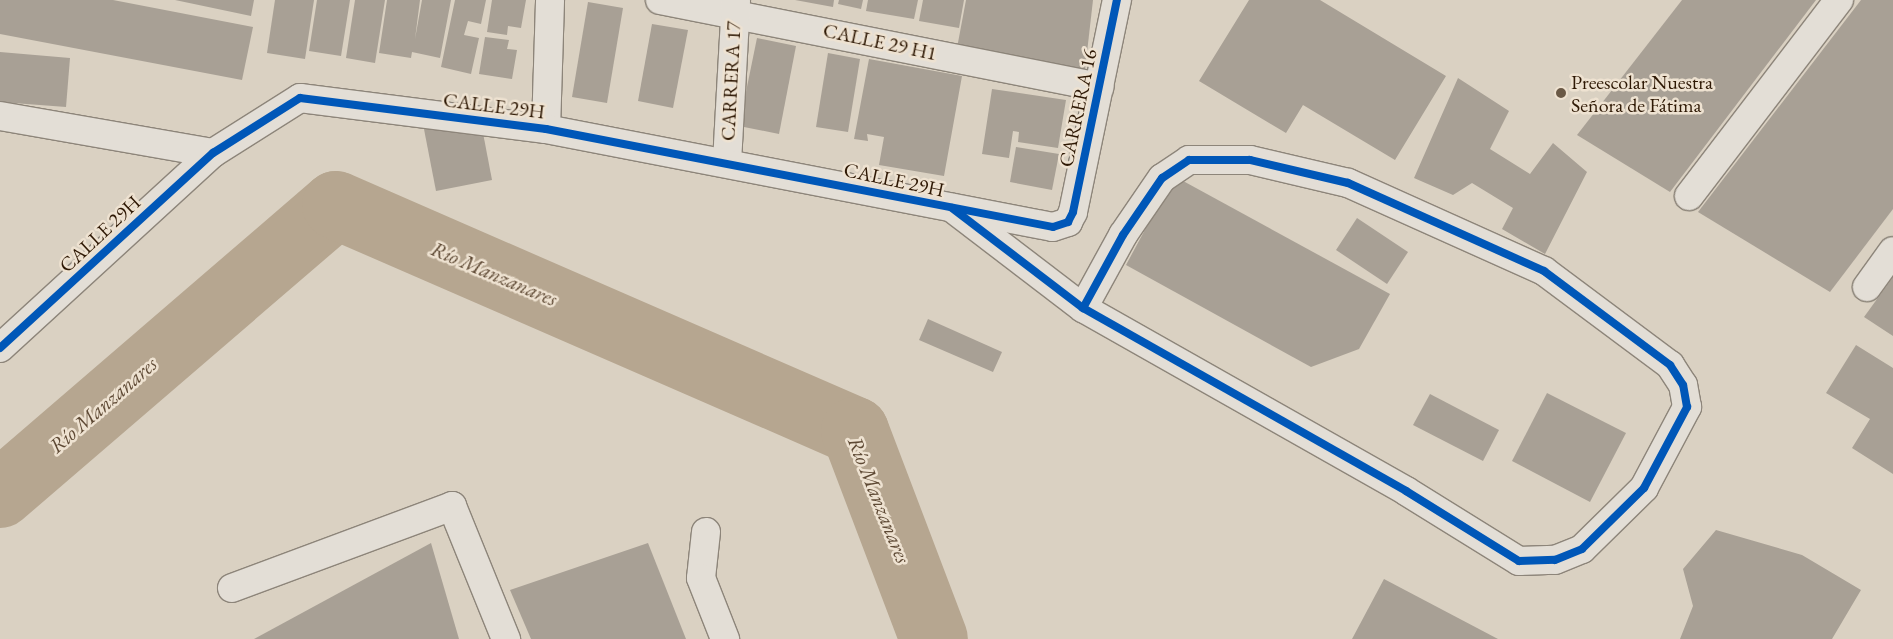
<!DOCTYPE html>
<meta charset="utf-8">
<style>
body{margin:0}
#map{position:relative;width:1893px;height:639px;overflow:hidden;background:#dad1c2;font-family:"EB Garamond",serif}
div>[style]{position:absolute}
.river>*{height:68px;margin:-34px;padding:0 34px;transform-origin:34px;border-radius:34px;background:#b6a690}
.building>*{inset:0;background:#a8a095}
.roads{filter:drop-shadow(1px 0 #8d857a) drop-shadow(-1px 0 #8d857a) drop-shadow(0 1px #8d857a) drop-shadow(0 -1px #8d857a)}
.street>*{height:28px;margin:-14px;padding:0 14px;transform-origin:14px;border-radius:14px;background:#e3ded6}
.cycleway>*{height:8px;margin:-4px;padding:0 4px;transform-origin:4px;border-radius:4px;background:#0057b8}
.dots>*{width:14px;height:14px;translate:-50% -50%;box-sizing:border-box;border:2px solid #eee2d1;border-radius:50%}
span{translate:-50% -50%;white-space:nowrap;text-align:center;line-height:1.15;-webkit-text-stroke:5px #eee2d1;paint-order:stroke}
.street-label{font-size:20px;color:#2e1804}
.poi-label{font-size:20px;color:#2e1804}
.left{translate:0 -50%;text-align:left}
.water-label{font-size:21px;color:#5e4934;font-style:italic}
</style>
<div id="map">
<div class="river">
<div style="left:0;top:494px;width:443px;rotate:-40.7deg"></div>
<div style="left:336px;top:205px;width:566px;rotate:23.53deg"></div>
<div style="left:855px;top:431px;width:222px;rotate:69.2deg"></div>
</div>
<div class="building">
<div style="clip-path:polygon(0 0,113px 0,253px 27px,242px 80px,0 34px)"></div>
<div style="clip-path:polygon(175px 0,254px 0,251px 16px)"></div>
<div style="clip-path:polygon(275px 0,314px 0,305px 59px,267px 53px)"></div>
<div style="clip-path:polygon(317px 0,350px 0,341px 56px,309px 51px)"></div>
<div style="clip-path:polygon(355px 0,385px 0,375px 63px,346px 58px)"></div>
<div style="clip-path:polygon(387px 0,420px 0,415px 39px,422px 0,451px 0,440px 58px,412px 52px,411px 58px,379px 53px)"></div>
<div style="clip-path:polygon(455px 0,486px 0,481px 24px,468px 21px,464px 35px,479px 38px,471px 74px,441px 67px)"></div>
<div style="clip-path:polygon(492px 0,526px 0,521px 28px,508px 26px,507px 35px,487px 32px)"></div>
<div style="clip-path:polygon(795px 0,834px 0,833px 7px)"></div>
<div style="clip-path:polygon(839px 0,863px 0,861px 9px,838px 4px)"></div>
<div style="clip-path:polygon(868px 0,918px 0,914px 19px,866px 11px)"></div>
<div style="clip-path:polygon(923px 0,964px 0,959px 28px,919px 21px)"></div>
<div style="clip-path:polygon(966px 0,1093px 0,1085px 70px,957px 48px)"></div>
<div style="clip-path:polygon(1249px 0,1320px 0,1446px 76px,1395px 160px,1303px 105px,1286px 133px,1199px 81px)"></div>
<div style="clip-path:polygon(1682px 0,1816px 0,1670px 192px,1577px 135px)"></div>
<div style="clip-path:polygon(1861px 0,1893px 0,1893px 209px,1830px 292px,1698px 212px)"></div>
<div style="clip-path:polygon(588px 2px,623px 8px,607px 103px,572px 97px)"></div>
<div style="clip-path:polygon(652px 24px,688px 30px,673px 108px,638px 101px)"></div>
<div style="clip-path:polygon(485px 37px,509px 40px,507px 49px,517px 50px,512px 79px,479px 74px)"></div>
<div style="clip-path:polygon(757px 38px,796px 46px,779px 134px,739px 126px)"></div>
<div style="clip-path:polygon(0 52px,70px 58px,66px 107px,0 102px)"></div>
<div style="clip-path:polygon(828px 53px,860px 59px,848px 132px,816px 127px)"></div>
<div style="clip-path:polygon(869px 59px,962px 76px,944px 176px,879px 165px,884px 137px,867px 134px,868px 141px,854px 139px)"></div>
<div style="clip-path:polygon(1458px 78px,1509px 111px,1490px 149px,1530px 174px,1553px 143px,1587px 172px,1545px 254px,1502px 229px,1513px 208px,1472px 183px,1453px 195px,1414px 178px)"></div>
<div style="clip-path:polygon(992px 89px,1066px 100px,1058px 148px,1018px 142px,1019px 132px,1013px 131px,1009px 158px,982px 154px)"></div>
<div style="clip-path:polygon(423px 124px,483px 133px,492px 180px,436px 191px)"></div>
<div style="clip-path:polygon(1016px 147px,1059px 154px,1052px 190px,1010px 182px)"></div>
<div style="clip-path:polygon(1174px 176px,1390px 294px,1359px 349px,1311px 367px,1126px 265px)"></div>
<div style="clip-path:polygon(1357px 218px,1408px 252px,1387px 284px,1336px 250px)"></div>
<div style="clip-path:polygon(1893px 277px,1893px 336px,1864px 317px)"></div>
<div style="clip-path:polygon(928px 319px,1002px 352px,993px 372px,919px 340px)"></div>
<div style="clip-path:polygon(1856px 345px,1893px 368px,1893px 474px,1852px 448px,1870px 419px,1826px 393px)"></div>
<div style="clip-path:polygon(1547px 393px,1626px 433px,1590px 502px,1512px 461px)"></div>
<div style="clip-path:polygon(1430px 394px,1499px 430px,1483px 461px,1413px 425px)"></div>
<div style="clip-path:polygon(1716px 530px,1802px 555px,1861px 590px,1832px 639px,1680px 639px,1693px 606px,1683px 569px)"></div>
<div style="clip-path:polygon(431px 543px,459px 639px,254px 639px)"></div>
<div style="clip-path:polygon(648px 543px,686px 639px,531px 639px,510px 590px)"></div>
<div style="clip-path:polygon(1384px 579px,1498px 639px,1352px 639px)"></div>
</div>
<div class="roads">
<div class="street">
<div style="left:660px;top:0;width:448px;rotate:11.2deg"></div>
<div style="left:0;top:116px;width:216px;rotate:9.9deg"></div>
<div style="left:546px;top:129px;width:129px;rotate:-88.2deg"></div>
<div style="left:727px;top:162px;width:162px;rotate:-86.8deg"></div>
<div style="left:1689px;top:196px;width:247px;rotate:-52.6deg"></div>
<div style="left:952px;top:208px;width:165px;rotate:37.4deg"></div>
<div style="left:1083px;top:308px;width:371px;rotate:29.5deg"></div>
<div style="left:1406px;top:491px;width:133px;rotate:31.8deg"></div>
<div style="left:1519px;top:561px;width:36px;rotate:-2deg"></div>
<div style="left:1555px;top:560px;width:29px;rotate:-22deg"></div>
<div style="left:1582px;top:549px;width:87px;rotate:-44.5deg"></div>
<div style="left:1644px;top:488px;width:92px;rotate:-62deg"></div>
<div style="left:1687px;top:407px;width:22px;rotate:-100deg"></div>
<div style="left:1683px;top:385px;width:24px;rotate:-123deg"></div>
<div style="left:1670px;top:365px;width:157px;rotate:-143.3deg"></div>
<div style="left:1544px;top:271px;width:215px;rotate:-155.8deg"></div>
<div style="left:1348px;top:183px;width:101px;rotate:-166.8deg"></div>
<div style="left:1250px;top:160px;width:61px;rotate:180deg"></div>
<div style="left:1189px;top:160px;width:32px;rotate:146deg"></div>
<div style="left:1162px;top:178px;width:69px;rotate:124.4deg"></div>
<div style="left:1123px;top:235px;width:83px;rotate:118.7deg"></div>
<div style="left:1867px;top:287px;width:44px;rotate:-54.2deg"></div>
<div style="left:0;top:348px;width:289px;rotate:-42.5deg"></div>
<div style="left:213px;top:153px;width:103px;rotate:-32.3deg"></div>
<div style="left:300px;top:98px;width:248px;rotate:7.2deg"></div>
<div style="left:546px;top:129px;width:516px;rotate:10.94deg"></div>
<div style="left:1053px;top:227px;width:16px;rotate:-18deg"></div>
<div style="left:1068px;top:222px;width:11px;rotate:-63deg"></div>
<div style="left:1073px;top:212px;width:217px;rotate:-78.3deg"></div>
<div style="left:706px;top:532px;width:46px;rotate:96.2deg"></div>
<div style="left:701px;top:578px;width:66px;rotate:68.5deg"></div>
<div style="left:232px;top:588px;width:235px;rotate:-20.4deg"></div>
<div style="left:452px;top:506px;width:144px;rotate:67.9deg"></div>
</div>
</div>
<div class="cycleway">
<div style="left:952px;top:208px;width:165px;rotate:37.4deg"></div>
<div style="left:1083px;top:308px;width:371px;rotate:29.5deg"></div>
<div style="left:1406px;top:491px;width:133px;rotate:31.8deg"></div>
<div style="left:1519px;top:561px;width:36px;rotate:-2deg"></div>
<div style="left:1555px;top:560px;width:29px;rotate:-22deg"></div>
<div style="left:1582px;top:549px;width:87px;rotate:-44.5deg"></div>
<div style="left:1644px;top:488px;width:92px;rotate:-62deg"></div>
<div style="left:1687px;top:407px;width:22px;rotate:-100deg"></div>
<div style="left:1683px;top:385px;width:24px;rotate:-123deg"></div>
<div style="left:1670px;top:365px;width:157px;rotate:-143.3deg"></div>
<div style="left:1544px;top:271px;width:215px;rotate:-155.8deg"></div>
<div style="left:1348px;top:183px;width:101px;rotate:-166.8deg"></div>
<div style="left:1250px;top:160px;width:61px;rotate:180deg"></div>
<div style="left:1189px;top:160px;width:32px;rotate:146deg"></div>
<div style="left:1162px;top:178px;width:69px;rotate:124.4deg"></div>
<div style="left:1123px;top:235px;width:83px;rotate:118.7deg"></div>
<div style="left:0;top:348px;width:289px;rotate:-42.5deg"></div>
<div style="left:213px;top:153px;width:103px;rotate:-32.3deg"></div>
<div style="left:300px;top:98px;width:248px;rotate:7.2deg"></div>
<div style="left:546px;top:129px;width:516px;rotate:10.94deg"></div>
<div style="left:1053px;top:227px;width:16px;rotate:-18deg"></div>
<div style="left:1068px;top:222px;width:11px;rotate:-63deg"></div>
<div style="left:1073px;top:212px;width:217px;rotate:-78.3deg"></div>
</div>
<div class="dots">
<div style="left:1561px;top:93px;background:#6a5946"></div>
</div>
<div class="street-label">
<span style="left:880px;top:42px;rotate:12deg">CALLE 29 H1</span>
<span style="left:731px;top:81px;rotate:-87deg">CARRERA 17</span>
<span style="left:494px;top:106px;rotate:7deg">CALLE 29H</span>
<span style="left:1078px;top:108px;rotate:-78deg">CARRERA 16</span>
<span style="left:894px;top:180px;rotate:12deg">CALLE 29H</span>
<span style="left:100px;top:234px;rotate:-43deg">CALLE 29H</span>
</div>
<div class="poi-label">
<span class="left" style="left:1571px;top:94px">Preescolar Nuestra<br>Señora de Fátima</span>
</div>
<div class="water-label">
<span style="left:494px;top:274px;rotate:23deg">Río Manzanares</span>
<span style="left:103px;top:405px;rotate:-41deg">Río Manzanares</span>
<span style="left:879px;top:500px;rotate:68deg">Río Manzanares</span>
</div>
</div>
